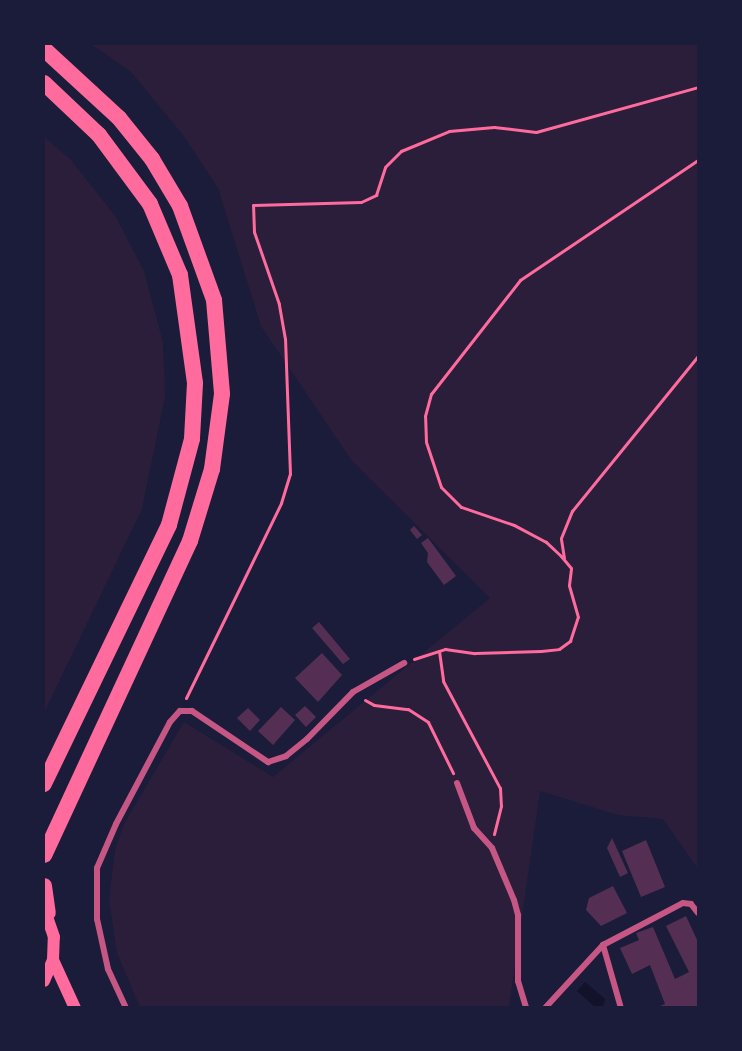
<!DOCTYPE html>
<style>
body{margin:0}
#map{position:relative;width:742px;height:1051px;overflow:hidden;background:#1b1b3a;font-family:"Fira Sans Condensed",sans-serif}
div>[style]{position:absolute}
.green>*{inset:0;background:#2a1e3b}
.water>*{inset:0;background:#12122b}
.building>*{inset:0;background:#542f53}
.path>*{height:3px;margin:-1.5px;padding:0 1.5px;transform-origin:1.5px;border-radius:1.5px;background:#ff6b9d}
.minor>*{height:6px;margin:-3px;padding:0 3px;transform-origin:3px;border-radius:3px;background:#c65784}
.secondary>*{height:12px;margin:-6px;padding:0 6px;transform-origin:6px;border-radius:6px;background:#ff6b9d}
.motorway>*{height:16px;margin:-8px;padding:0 8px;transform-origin:8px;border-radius:8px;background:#ff6b9d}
span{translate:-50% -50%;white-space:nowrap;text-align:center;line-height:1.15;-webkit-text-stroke:4.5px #1b1b3a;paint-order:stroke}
.frame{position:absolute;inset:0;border:45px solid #1b1b3a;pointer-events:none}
</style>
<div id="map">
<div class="green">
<div style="clip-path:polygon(91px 44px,698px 44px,698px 869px,663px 819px,618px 815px,540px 791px,509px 1007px,140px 1007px,117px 953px,109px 899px,115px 850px,124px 824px,184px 722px,273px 777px,490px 598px,352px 461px,261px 326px,218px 188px,183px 135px,131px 72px)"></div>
<div style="clip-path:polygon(44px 137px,71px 160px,116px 217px,144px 271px,163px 342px,165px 397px,142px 509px,44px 713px)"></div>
</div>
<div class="water">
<div style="clip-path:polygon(585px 982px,605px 999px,603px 1007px,595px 1007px,577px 991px)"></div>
</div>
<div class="building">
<div style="clip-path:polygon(414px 526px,422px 535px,417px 539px,410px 530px)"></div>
<div style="clip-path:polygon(428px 538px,456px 576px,444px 585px,427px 562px,428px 553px,421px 543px)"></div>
<div style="clip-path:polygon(319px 622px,350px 659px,343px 664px,312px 628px)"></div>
<div style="clip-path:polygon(322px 653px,342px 675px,318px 702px,295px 678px)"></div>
<div style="clip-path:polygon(305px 706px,316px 717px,306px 727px,295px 715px)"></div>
<div style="clip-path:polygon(281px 707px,295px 720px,273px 745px,258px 731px)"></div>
<div style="clip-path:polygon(248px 708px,260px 720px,250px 731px,237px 718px)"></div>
<div style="clip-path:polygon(612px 838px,628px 873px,620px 877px,607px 848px)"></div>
<div style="clip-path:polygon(646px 840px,665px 887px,641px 897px,622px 851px)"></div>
<div style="clip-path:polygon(613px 886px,627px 913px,601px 926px,586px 910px,589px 898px)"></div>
<div style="clip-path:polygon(686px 916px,698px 942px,698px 1008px,655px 1008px,665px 1004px,650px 965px,632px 974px,620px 948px,639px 940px,636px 933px,653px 927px,675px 979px,689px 972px,666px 926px)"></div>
</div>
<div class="path">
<div style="left:564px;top:558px;width:20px;rotate:-99deg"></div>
<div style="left:561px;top:538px;width:29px;rotate:-68deg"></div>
<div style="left:572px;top:511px;width:200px;rotate:-50.9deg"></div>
<div style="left:439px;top:651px;width:30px;rotate:82deg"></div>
<div style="left:443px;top:681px;width:121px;rotate:62deg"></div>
<div style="left:500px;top:788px;width:18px;rotate:87deg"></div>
<div style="left:501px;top:806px;width:29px;rotate:104deg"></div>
<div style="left:414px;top:659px;width:33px;rotate:-18deg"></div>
<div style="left:445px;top:649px;width:30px;rotate:8deg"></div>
<div style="left:475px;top:653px;width:66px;rotate:-1.7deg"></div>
<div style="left:541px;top:651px;width:18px;rotate:-6deg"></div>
<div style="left:559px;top:649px;width:14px;rotate:-36deg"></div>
<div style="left:570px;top:641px;width:25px;rotate:-72deg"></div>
<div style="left:578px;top:617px;width:33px;rotate:-106deg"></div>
<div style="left:569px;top:585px;width:17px;rotate:-83deg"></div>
<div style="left:571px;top:568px;width:16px;rotate:-130deg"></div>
<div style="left:561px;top:556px;width:21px;rotate:-137deg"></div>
<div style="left:546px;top:542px;width:36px;rotate:-152deg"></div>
<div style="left:514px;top:525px;width:56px;rotate:-161.2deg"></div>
<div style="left:461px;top:507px;width:28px;rotate:-135deg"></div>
<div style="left:441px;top:487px;width:47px;rotate:-108.4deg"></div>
<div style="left:426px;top:442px;width:26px;rotate:-92deg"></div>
<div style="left:425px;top:416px;width:23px;rotate:-75deg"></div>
<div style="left:431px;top:394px;width:145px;rotate:-52deg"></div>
<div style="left:520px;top:280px;width:215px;rotate:-34deg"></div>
<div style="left:186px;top:698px;width:217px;rotate:-64deg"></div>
<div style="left:281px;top:503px;width:30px;rotate:-73deg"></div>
<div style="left:290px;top:474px;width:135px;rotate:-92.1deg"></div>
<div style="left:285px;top:339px;width:36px;rotate:-100deg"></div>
<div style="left:279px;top:304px;width:76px;rotate:-109.1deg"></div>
<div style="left:254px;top:232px;width:27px;rotate:-92deg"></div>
<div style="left:253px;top:205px;width:108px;rotate:-1.6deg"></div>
<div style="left:361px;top:202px;width:17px;rotate:-25deg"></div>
<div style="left:376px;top:195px;width:29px;rotate:-72deg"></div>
<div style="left:385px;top:167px;width:23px;rotate:-45deg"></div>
<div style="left:401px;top:151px;width:52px;rotate:-22.6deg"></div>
<div style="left:449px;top:131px;width:45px;rotate:-5.1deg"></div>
<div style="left:494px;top:127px;width:42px;rotate:6.8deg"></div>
<div style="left:536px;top:132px;width:168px;rotate:-15.5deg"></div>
<div style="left:365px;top:700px;width:10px;rotate:29deg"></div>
<div style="left:374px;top:705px;width:34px;rotate:7deg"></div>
<div style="left:408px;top:709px;width:24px;rotate:33deg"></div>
<div style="left:428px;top:722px;width:57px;rotate:63.9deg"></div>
</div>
<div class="minor">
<div style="left:457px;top:783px;width:48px;rotate:69.3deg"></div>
<div style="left:474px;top:828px;width:27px;rotate:48deg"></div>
<div style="left:492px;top:848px;width:56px;rotate:67.1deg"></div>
<div style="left:514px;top:900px;width:16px;rotate:75deg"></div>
<div style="left:518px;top:915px;width:66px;rotate:90deg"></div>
<div style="left:518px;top:981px;width:28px;rotate:73deg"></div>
<div style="left:603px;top:945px;width:66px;rotate:74.1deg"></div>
<div style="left:126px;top:1008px;width:43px;rotate:-114.8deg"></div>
<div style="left:108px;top:969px;width:51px;rotate:-102.4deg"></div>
<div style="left:97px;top:919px;width:51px;rotate:-90deg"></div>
<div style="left:97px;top:868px;width:48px;rotate:-66.6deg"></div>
<div style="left:116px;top:824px;width:115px;rotate:-62.1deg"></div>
<div style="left:170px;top:722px;width:15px;rotate:-48deg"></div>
<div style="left:180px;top:711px;width:12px"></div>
<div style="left:192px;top:711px;width:92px;rotate:33.9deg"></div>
<div style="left:268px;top:762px;width:19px;rotate:-18deg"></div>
<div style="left:286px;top:756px;width:27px;rotate:-39deg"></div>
<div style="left:307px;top:739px;width:66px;rotate:-45.6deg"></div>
<div style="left:353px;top:692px;width:59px;rotate:-29.6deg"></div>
<div style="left:545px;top:1008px;width:86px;rotate:-47.4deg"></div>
<div style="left:603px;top:945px;width:90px;rotate:-27.7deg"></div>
<div style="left:683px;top:903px;width:8px;rotate:7deg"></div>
<div style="left:691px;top:904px;width:11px;rotate:52deg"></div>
</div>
<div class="secondary">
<div style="left:53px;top:960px;width:53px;rotate:65.4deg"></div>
<div style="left:44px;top:981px;width:23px;rotate:-67deg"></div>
<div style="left:53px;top:960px;width:23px;rotate:-88deg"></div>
<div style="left:54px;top:937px;width:31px;rotate:-109deg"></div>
</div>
<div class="motorway">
<div style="left:44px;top:49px;width:102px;rotate:42.6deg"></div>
<div style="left:119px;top:118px;width:53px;rotate:51.2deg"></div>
<div style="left:152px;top:159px;width:55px;rotate:59.2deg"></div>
<div style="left:180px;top:206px;width:100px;rotate:70.1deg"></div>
<div style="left:214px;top:300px;width:94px;rotate:85.1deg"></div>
<div style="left:222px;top:394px;width:76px;rotate:97.6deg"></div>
<div style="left:212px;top:469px;width:75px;rotate:107deg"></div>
<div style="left:190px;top:541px;width:346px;rotate:114.9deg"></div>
<div style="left:44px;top:83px;width:76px;rotate:43.4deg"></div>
<div style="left:99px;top:135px;width:86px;rotate:53.5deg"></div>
<div style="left:150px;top:204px;width:77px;rotate:67.1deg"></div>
<div style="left:180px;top:275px;width:109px;rotate:82.1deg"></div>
<div style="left:195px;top:383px;width:56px;rotate:93.1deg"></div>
<div style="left:192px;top:439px;width:89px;rotate:105deg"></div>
<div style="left:169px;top:525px;width:288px;rotate:115.8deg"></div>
<div style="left:44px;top:886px;width:27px;rotate:82deg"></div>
</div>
<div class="frame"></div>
</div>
